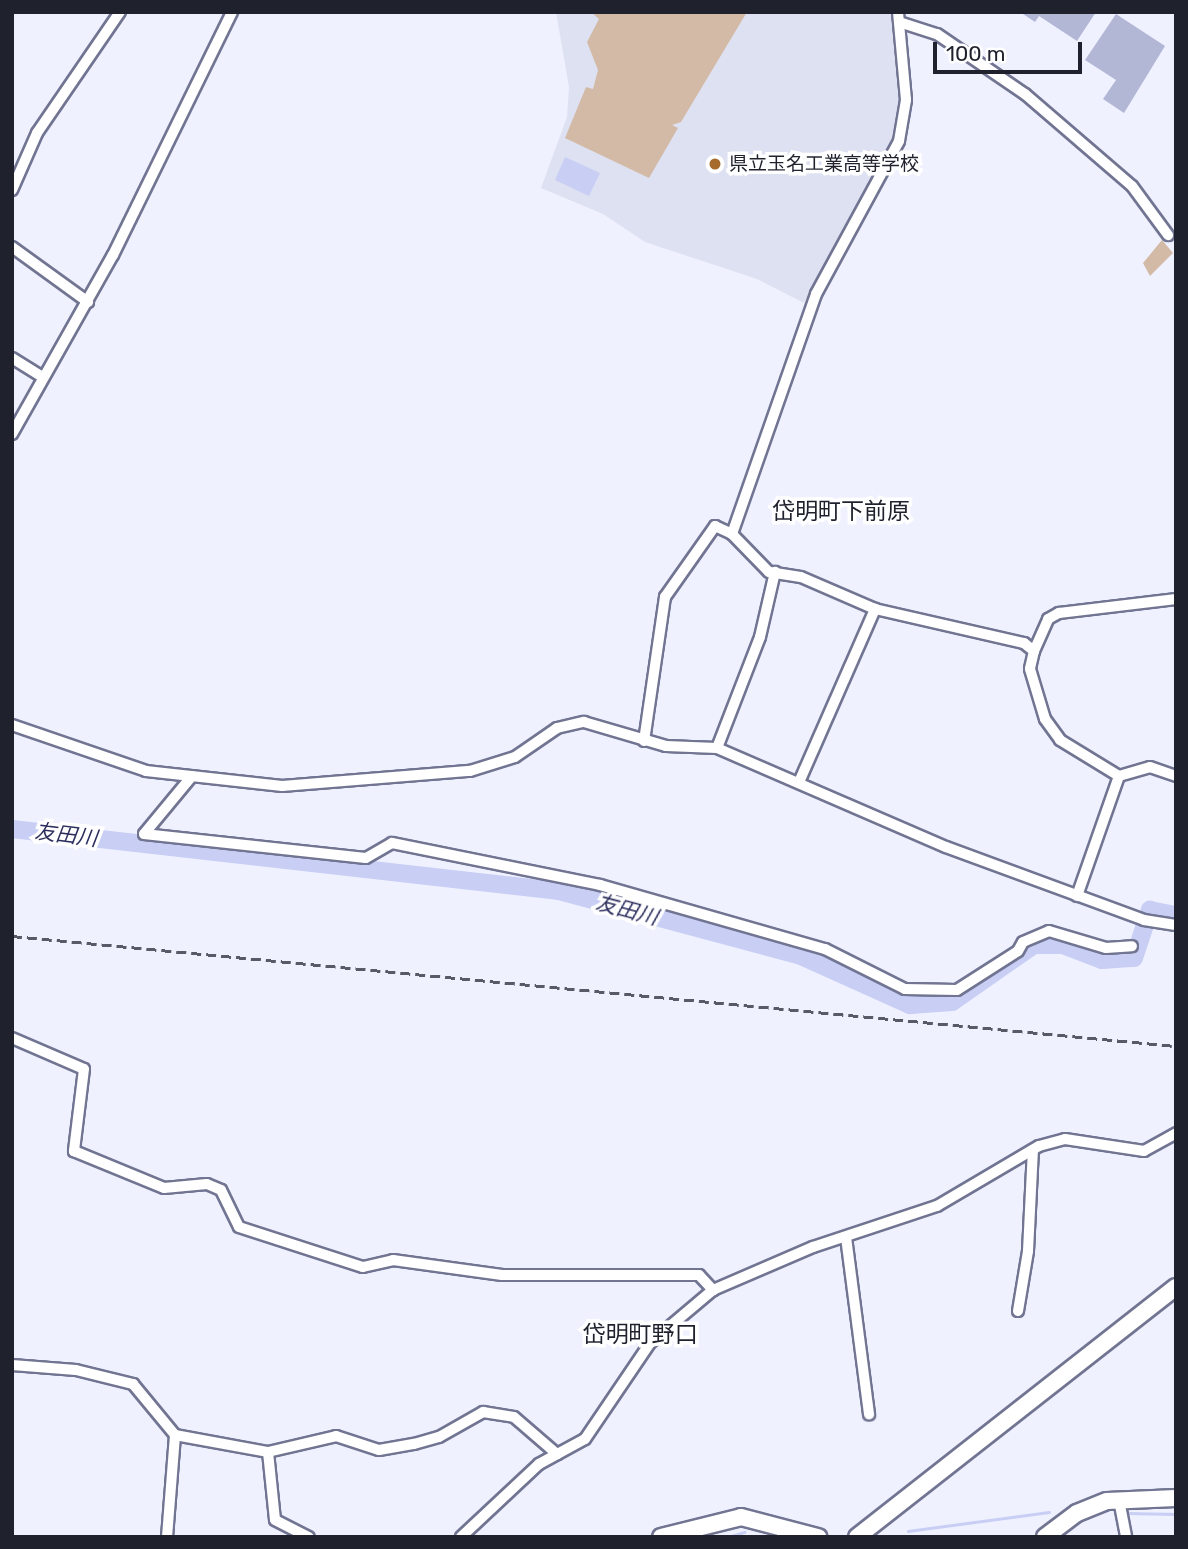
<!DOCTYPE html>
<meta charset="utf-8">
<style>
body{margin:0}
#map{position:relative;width:1188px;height:1549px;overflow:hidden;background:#eff1ff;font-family:Rubik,"Noto Sans JP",sans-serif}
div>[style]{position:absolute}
.built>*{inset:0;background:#dee1f1}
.green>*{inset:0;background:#d3baa6}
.water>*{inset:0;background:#c8cef4}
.stream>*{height:2.5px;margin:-1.25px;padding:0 1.25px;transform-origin:1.25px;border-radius:1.25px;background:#c8cef4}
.river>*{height:18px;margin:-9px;padding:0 9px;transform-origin:9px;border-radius:9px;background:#c8cef4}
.building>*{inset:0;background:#b3b7d6}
.roads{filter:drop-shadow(2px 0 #717592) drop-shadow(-2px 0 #717592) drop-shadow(0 2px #717592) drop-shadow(0 -2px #717592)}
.street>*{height:10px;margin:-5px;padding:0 5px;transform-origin:5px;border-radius:5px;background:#fff}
.secondary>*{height:16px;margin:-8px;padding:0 8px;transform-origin:8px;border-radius:8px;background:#fff}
.rail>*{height:2.5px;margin-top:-1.25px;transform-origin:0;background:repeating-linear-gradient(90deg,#585a67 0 10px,transparent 0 15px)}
.dots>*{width:19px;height:19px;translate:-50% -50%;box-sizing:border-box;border:4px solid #fff;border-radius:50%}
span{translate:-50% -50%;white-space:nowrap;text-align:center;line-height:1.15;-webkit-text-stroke:7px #fff;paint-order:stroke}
.poi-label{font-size:19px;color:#1f212d}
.left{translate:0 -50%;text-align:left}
.water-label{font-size:21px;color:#2c2e5e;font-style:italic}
.quarter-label{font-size:23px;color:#1f212d}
.frame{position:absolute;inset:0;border:14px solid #1f212d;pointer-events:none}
.scale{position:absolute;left:933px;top:42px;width:149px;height:32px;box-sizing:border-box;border:4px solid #1f212d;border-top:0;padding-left:9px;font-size:21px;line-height:24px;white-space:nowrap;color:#1f212d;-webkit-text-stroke:5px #fff;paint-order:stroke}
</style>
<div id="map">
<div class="built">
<div style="clip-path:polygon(556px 12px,895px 12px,899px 125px,804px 303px,757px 279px,645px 242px,603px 214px,541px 188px,567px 117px,569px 87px)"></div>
</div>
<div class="green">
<div style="clip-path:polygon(591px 12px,747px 12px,681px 122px,672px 125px,678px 128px,649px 178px,565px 138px,586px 87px,593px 89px,598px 70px,587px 42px,599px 19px)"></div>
<div style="clip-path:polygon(1162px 240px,1173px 253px,1150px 276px,1143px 263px)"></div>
</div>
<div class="water">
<div style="clip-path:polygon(565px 157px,600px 173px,589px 196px,555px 180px)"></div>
</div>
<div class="stream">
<div style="left:1127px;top:1513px;width:49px;rotate:1.2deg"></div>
<div style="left:908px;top:1531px;width:142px;rotate:-7.7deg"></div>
<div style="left:728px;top:1537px;width:17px;rotate:-17deg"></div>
</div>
<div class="river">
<div style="left:12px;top:829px;width:551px;rotate:6.47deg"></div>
<div style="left:559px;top:891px;width:251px;rotate:15deg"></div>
<div style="left:801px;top:956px;width:120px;rotate:24.2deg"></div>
<div style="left:910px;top:1005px;width:42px;rotate:-4.1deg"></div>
<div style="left:952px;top:1002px;width:100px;rotate:-34.8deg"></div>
<div style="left:1034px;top:945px;width:29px"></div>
<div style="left:1063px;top:945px;width:42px;rotate:21deg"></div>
<div style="left:1102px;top:960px;width:32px;rotate:-4deg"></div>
<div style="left:1134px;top:958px;width:51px;rotate:-71.6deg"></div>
<div style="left:1150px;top:910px;width:26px;rotate:11deg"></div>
</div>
<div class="building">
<div style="clip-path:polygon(1020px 12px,1096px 12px,1077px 41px,1039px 16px,1035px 22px)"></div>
<div style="clip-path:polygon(1116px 14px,1165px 46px,1124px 113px,1103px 99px,1116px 80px,1085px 60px)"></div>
</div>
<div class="roads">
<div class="street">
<div style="left:899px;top:22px;width:40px;rotate:18deg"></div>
<div style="left:937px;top:34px;width:107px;rotate:34.3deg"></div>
<div style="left:1025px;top:94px;width:141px;rotate:40.7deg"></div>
<div style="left:1132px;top:186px;width:61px;rotate:53.7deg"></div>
<div style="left:12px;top:190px;width:62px;rotate:-66.3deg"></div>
<div style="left:37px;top:133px;width:147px;rotate:-55.6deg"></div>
<div style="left:12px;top:247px;width:94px;rotate:35.9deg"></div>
<div style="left:12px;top:358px;width:36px;rotate:32deg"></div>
<div style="left:12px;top:434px;width:206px;rotate:-60.6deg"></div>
<div style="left:113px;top:255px;width:271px;rotate:-63.9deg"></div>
<div style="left:732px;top:534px;width:254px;rotate:-70.7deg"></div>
<div style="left:816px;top:294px;width:174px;rotate:-61.5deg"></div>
<div style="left:899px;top:141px;width:42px;rotate:-80.3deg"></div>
<div style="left:906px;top:100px;width:88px;rotate:-95.2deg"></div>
<div style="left:1034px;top:651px;width:35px;rotate:-66deg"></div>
<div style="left:1048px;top:619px;width:13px;rotate:-29deg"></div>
<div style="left:1059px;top:613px;width:118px;rotate:-6.8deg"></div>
<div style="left:12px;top:725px;width:142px;rotate:18.9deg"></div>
<div style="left:146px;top:771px;width:137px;rotate:6.3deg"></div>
<div style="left:282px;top:786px;width:189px;rotate:-4.6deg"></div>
<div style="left:470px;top:771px;width:47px;rotate:-17.3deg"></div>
<div style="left:515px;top:757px;width:51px;rotate:-34.6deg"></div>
<div style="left:557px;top:728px;width:28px;rotate:-13deg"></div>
<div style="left:584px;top:722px;width:85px;rotate:16.3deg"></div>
<div style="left:666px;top:746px;width:51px;rotate:2.2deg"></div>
<div style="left:717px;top:748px;width:249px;rotate:23.4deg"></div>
<div style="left:946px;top:847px;width:211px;rotate:20.2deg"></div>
<div style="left:1144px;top:920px;width:32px;rotate:9deg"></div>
<div style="left:644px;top:741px;width:146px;rotate:-81.7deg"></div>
<div style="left:665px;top:597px;width:87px;rotate:-54.8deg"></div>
<div style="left:715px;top:526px;width:19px;rotate:25deg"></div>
<div style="left:732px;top:534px;width:53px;rotate:45.8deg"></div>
<div style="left:769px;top:572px;width:32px;rotate:9deg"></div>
<div style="left:801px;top:577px;width:81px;rotate:23.4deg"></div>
<div style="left:875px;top:609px;width:153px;rotate:12.9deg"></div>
<div style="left:1024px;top:643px;width:13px;rotate:39deg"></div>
<div style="left:1034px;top:651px;width:18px;rotate:103deg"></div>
<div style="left:1030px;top:669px;width:52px;rotate:73.3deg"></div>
<div style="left:1045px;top:719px;width:26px;rotate:54deg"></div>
<div style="left:1060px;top:740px;width:69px;rotate:31.4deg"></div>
<div style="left:1119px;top:776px;width:32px;rotate:-16deg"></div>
<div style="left:1150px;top:767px;width:28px;rotate:19deg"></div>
<div style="left:717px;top:748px;width:119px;rotate:-68.8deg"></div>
<div style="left:760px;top:637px;width:67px;rotate:-77deg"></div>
<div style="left:192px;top:776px;width:75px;rotate:129.6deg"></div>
<div style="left:144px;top:834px;width:223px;rotate:6.2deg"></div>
<div style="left:366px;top:858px;width:30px;rotate:-30deg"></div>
<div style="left:392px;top:843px;width:212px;rotate:11.4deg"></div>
<div style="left:600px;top:885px;width:234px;rotate:15.9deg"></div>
<div style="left:825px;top:949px;width:89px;rotate:26.6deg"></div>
<div style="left:905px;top:989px;width:52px;rotate:1.1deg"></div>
<div style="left:957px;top:990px;width:72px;rotate:-32.6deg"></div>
<div style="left:1018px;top:951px;width:10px;rotate:-61deg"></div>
<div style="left:1023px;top:942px;width:28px;rotate:-23deg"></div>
<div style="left:1049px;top:931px;width:59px;rotate:16.6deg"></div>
<div style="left:1106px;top:948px;width:26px;rotate:-4deg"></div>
<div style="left:800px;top:780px;width:187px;rotate:-66.3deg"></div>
<div style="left:1077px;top:896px;width:127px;rotate:-70.7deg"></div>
<div style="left:12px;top:1038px;width:78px;rotate:23.3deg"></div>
<div style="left:84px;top:1069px;width:83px;rotate:97deg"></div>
<div style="left:74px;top:1151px;width:97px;rotate:22.3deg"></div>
<div style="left:164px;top:1188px;width:43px;rotate:-5.3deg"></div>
<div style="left:207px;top:1184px;width:15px;rotate:23deg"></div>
<div style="left:221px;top:1190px;width:41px;rotate:64.1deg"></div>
<div style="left:239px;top:1227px;width:130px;rotate:17.9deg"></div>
<div style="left:363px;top:1267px;width:31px;rotate:-13deg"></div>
<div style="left:393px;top:1260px;width:110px;rotate:7.8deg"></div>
<div style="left:502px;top:1275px;width:197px"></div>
<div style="left:699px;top:1275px;width:21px;rotate:47deg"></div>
<div style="left:846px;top:1237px;width:179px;rotate:82.6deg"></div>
<div style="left:1018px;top:1311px;width:61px;rotate:-80.5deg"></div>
<div style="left:1028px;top:1251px;width:101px;rotate:-87.2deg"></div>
<div style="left:12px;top:1365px;width:64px;rotate:4.5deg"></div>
<div style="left:76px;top:1370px;width:59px;rotate:13.8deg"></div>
<div style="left:133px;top:1384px;width:66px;rotate:50.5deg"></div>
<div style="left:175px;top:1435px;width:95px;rotate:10.4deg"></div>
<div style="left:268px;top:1452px;width:70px;rotate:-13.2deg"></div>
<div style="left:336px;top:1436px;width:45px;rotate:18deg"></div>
<div style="left:379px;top:1450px;width:36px;rotate:-10deg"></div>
<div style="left:414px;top:1444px;width:26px;rotate:-16deg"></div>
<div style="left:439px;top:1437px;width:51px;rotate:-29.6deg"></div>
<div style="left:483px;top:1412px;width:31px;rotate:9deg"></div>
<div style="left:514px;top:1417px;width:57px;rotate:40.7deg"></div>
<div style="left:268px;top:1452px;width:68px;rotate:84.1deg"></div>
<div style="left:275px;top:1520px;width:38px;rotate:27deg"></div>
<div style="left:1119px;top:1500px;width:38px;rotate:79deg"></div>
<div style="left:167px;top:1537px;width:102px;rotate:-85.5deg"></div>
<div style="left:461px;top:1537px;width:107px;rotate:-43.1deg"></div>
<div style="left:539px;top:1464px;width:52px;rotate:-28.5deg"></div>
<div style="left:585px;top:1439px;width:116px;rotate:-55.9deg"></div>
<div style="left:650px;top:1343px;width:82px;rotate:-40.1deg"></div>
<div style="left:713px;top:1290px;width:109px;rotate:-23.3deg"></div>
<div style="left:813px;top:1247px;width:131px;rotate:-18.3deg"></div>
<div style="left:937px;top:1206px;width:118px;rotate:-30.5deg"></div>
<div style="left:1039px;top:1146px;width:27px;rotate:-15deg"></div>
<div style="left:1065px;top:1139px;width:80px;rotate:8.6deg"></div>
<div style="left:1144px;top:1151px;width:37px;rotate:-29deg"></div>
</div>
<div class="secondary">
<div style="left:661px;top:1537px;width:82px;rotate:-14deg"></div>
<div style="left:741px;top:1517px;width:80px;rotate:14.6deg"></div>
<div style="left:857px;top:1537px;width:405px;rotate:-38.1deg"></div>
<div style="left:1045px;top:1537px;width:40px;rotate:-37deg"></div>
<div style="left:1077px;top:1513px;width:32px;rotate:-22deg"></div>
<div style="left:1107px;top:1501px;width:69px;rotate:-2.5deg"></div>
</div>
</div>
<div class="rail">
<div style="left:12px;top:936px;width:1169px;rotate:5.4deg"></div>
</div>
<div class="dots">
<div style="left:715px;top:164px;background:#a66a2d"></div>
</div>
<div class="poi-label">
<span class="left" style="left:729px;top:164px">県立玉名工業高等学校</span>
</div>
<div class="water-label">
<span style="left:66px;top:835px;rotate:7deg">友田川</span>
<span style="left:627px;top:910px;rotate:15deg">友田川</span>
</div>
<div class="quarter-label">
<span style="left:841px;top:511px">岱明町下前原</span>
<span style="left:640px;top:1334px">岱明町野口</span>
</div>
<div class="frame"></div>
<div class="scale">100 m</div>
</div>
